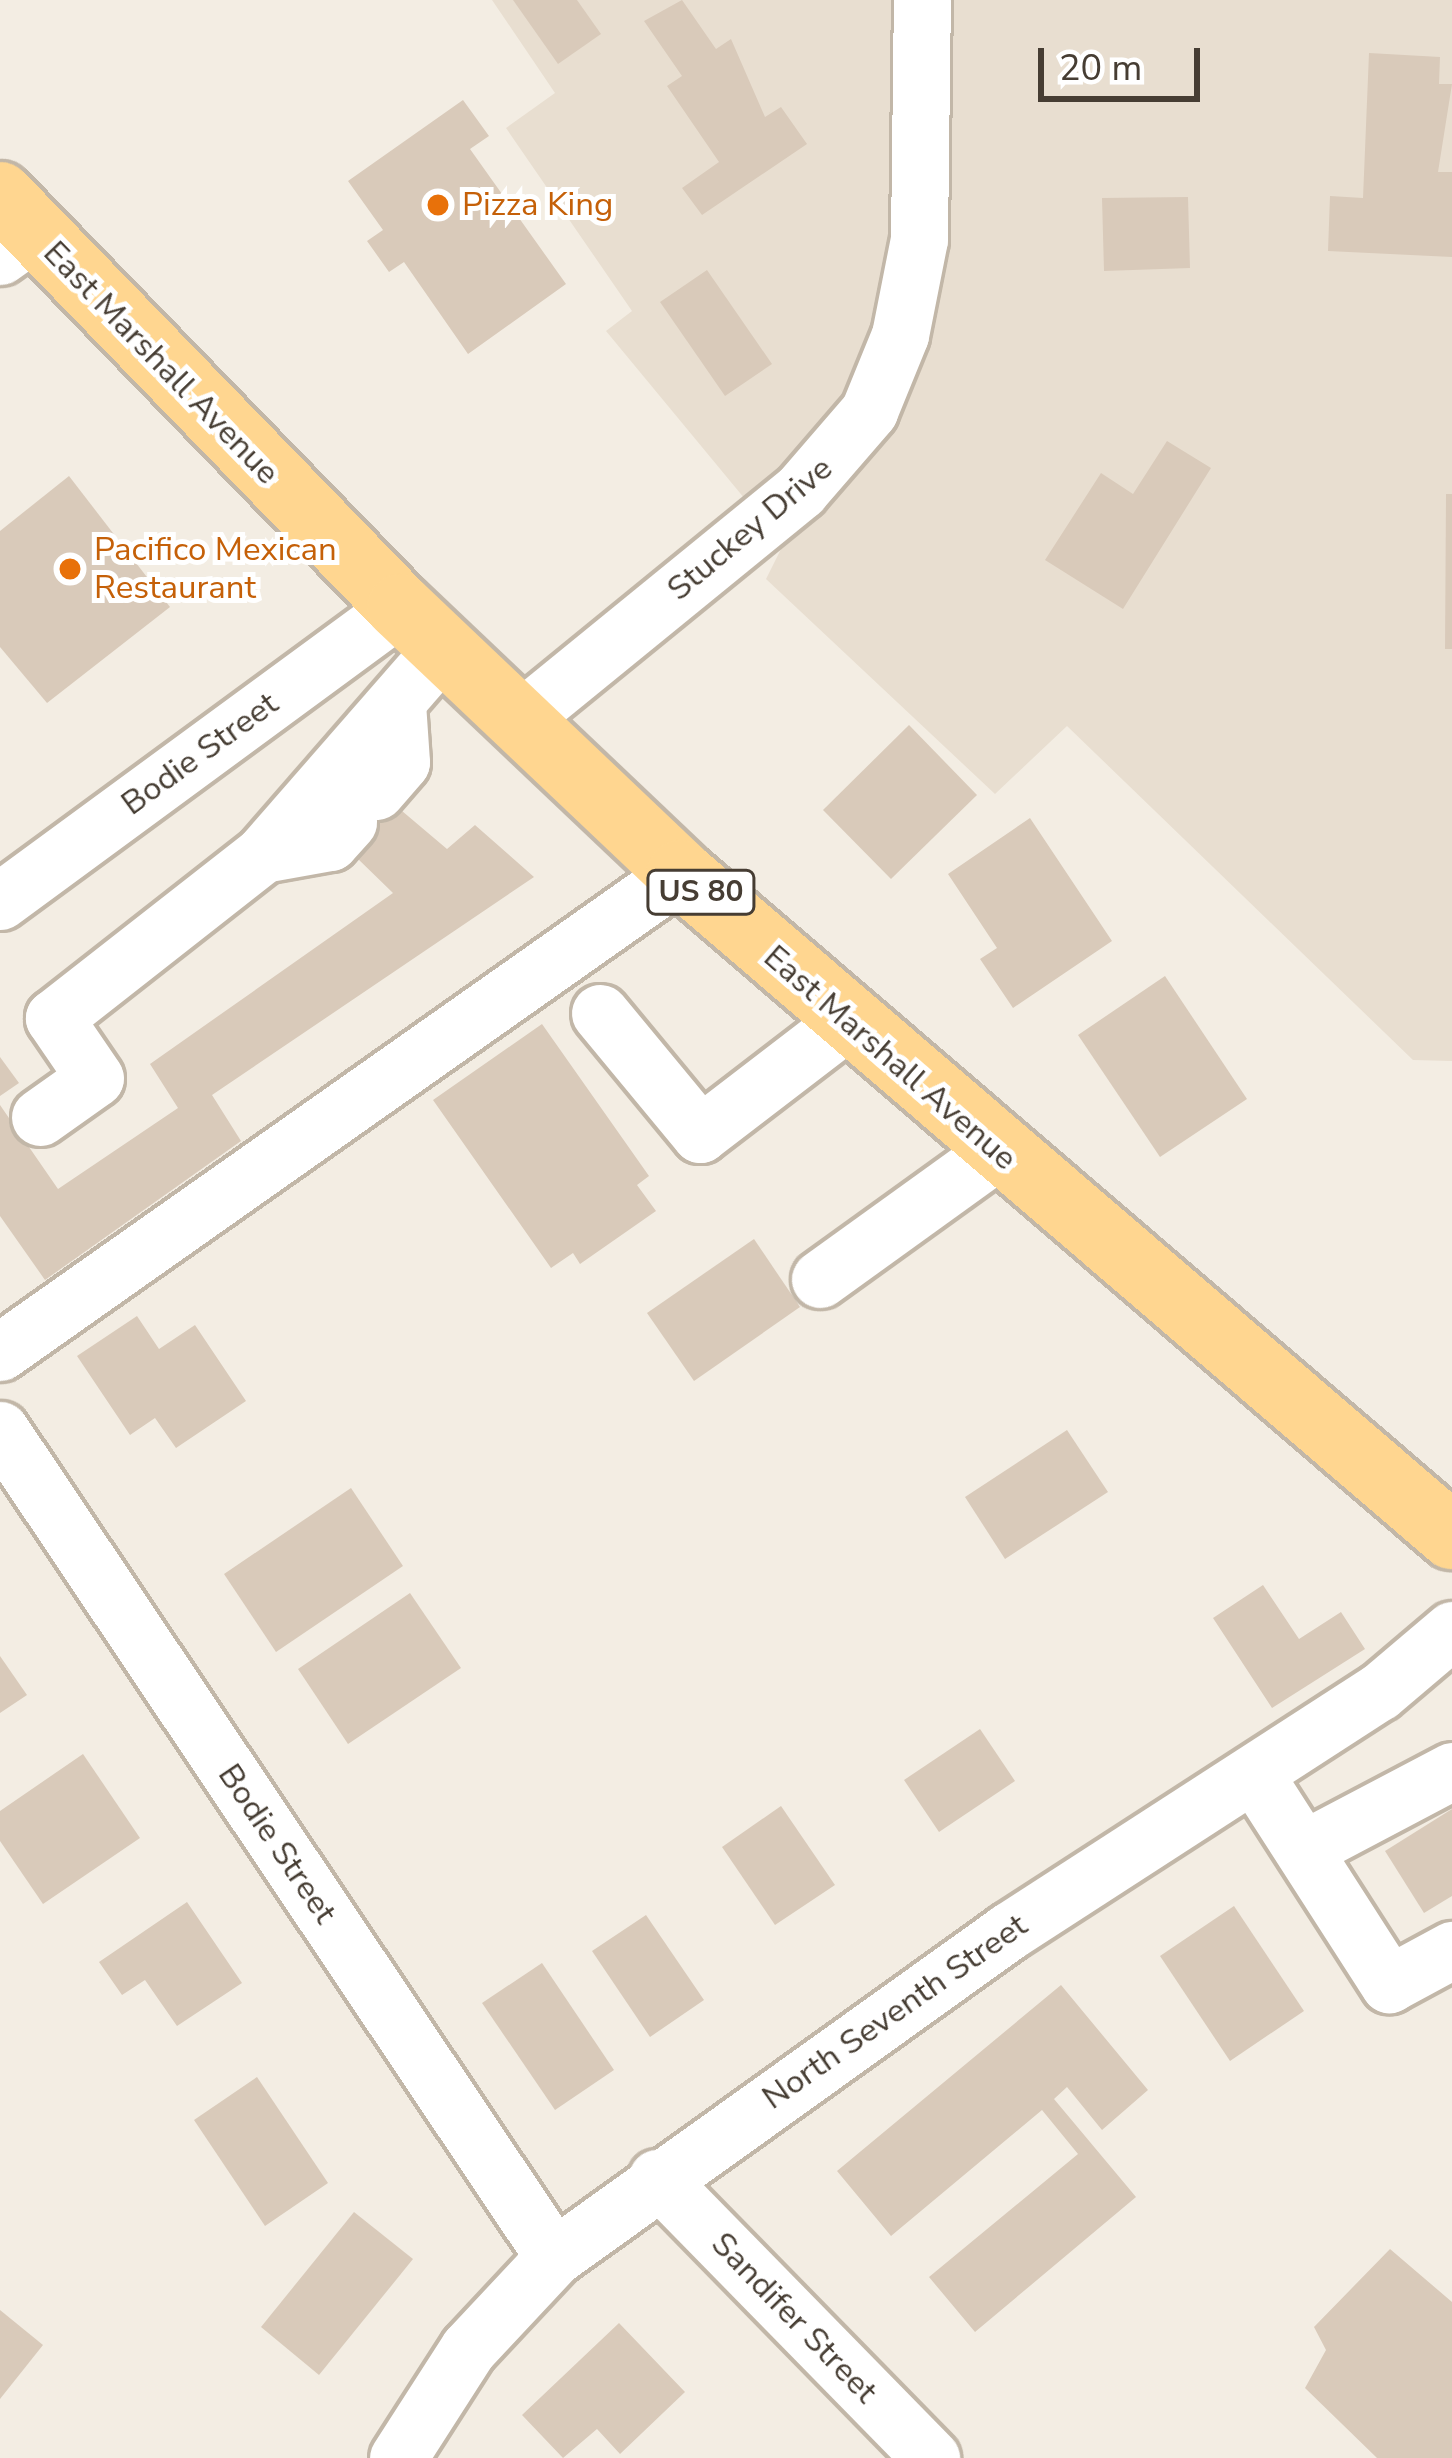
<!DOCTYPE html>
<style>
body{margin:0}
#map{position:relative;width:1452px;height:2458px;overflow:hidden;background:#f3ede3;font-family:"Nunito Sans",sans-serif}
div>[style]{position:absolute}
.residential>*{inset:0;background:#e8ded0}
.building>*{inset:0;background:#d9caba}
.roads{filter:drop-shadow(3px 0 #c2b7a8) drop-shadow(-3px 0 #c2b7a8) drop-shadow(0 3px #c2b7a8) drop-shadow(0 -3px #c2b7a8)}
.minor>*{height:57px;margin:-28.5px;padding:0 28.5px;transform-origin:28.5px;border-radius:28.5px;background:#fff}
.major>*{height:66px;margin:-33px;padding:0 33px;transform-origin:33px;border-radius:33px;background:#ffd690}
.dots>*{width:33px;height:33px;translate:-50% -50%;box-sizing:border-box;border:6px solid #fff;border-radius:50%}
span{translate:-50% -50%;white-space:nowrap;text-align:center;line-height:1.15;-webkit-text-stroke:10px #fff;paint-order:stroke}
.shield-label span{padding:3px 9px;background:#fff;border:3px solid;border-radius:9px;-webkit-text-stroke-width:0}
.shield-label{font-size:30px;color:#463d33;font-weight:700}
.food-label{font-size:33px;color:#c56008}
.left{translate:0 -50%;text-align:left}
.street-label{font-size:33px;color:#463d33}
.scale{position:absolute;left:1038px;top:48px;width:162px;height:54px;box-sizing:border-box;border:6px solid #463d33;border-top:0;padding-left:15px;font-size:36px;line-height:42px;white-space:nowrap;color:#463d33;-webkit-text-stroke:9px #fff;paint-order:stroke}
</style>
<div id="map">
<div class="residential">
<div style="clip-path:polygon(492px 0,1452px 0,1452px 1061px,1413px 1060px,1067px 726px,995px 794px,766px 579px,783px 545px,606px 331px,632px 311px,506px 128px,555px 93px)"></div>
</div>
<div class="building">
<div style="clip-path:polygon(513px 0,577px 0,601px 34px,558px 64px)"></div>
<div style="clip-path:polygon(682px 0,716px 49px,731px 39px,765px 117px,781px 107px,807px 144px,702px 215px,682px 188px,719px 162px,667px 86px,682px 76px,644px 21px)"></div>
<div style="clip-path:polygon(1369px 53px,1440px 57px,1439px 84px,1452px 84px,1438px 172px,1452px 172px,1452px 257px,1328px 251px,1330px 196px,1363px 198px)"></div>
<div style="clip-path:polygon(463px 100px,489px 136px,470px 149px,566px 284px,468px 354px,404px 262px,389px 272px,367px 241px,383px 230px,348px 181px)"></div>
<div style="clip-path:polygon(1188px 197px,1190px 268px,1104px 271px,1102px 198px)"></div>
<div style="clip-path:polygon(707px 270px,772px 364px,725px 396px,660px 302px)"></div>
<div style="clip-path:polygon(1167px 441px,1211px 468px,1123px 609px,1045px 560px,1101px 473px,1133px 494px)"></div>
<div style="clip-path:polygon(69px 476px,170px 607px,47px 703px,0 647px,0 531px)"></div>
<div style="clip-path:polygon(1446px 494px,1452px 494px,1452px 649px,1445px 649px)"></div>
<div style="clip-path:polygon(909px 725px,977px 795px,891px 879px,823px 810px)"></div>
<div style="clip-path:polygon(363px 778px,447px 849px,475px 825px,534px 877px,212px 1095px,241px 1141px,45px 1280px,0 1216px,0 1105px,58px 1189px,178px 1108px,150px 1064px,393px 893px,356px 857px,370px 843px,348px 822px)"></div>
<div style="clip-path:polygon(1030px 818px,1112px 941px,1013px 1008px,980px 959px,997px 948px,948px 874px)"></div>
<div style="clip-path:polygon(1165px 976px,1247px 1099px,1160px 1157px,1078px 1035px)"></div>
<div style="clip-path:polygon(542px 1024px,649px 1176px,637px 1185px,656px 1211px,580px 1264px,573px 1253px,551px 1268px,433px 1100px)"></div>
<div style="clip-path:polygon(0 1057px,19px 1083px,0 1096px)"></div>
<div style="clip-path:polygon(754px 1239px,800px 1307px,694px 1381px,647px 1313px)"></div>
<div style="clip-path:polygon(137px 1316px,159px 1349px,195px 1325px,246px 1401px,176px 1448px,155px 1418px,130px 1435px,77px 1356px)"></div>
<div style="clip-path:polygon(1067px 1430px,1108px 1492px,1005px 1559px,965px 1497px)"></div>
<div style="clip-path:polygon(351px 1488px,403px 1566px,276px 1652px,224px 1574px)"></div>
<div style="clip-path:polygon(1263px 1585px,1299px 1639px,1341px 1612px,1365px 1649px,1272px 1708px,1213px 1618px)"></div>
<div style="clip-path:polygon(410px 1593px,461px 1668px,348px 1744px,298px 1669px)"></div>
<div style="clip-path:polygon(0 1656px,27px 1695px,0 1713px)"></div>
<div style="clip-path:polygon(980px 1729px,1015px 1781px,939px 1832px,904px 1780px)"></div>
<div style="clip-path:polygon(83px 1754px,140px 1838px,43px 1904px,0 1841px,0 1811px)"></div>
<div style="clip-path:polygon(781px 1806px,835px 1885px,775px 1925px,722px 1847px)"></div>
<div style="clip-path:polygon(1452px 1809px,1452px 1896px,1424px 1913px,1385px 1851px)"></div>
<div style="clip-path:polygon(187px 1902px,242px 1983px,177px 2026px,145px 1980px,122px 1995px,99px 1962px)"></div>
<div style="clip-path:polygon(1234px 1906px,1304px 2011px,1230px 2061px,1160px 1956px)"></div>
<div style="clip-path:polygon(646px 1915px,704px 2000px,650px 2037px,592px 1951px)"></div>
<div style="clip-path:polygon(542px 1963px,614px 2070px,555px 2110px,482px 2003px)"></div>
<div style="clip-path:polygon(1061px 1985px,1148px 2090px,1102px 2130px,1067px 2087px,1054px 2099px,1136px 2197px,975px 2332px,929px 2277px,1078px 2154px,1042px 2110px,891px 2236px,837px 2171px)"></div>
<div style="clip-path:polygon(257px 2077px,328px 2183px,265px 2226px,194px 2120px)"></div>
<div style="clip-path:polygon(354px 2212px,413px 2259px,319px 2375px,261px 2327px)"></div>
<div style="clip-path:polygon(1390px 2249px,1452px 2302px,1452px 2458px,1377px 2458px,1305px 2388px,1326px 2350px,1314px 2327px)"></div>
<div style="clip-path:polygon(0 2310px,43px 2345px,0 2399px)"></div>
<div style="clip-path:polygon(619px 2323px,685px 2392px,620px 2454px,597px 2429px,563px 2458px,522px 2415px)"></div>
</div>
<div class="roads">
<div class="minor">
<div style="left:0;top:256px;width:43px;rotate:-35.5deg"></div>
<div style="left:518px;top:721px;width:364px;rotate:-39.2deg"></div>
<div style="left:800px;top:491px;width:106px;rotate:-49.2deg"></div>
<div style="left:869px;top:411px;width:82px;rotate:-67.8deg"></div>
<div style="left:900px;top:335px;width:98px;rotate:-78.8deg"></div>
<div style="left:919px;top:239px;width:239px;rotate:-89.3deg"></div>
<div style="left:376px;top:791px;width:38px;rotate:-49deg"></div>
<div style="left:401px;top:762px;width:58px;rotate:-93.9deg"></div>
<div style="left:263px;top:854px;width:68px;rotate:-10.2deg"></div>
<div style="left:330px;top:842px;width:27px;rotate:-48deg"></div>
<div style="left:0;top:901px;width:496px;rotate:-36.3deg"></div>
<div style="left:600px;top:1013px;width:157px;rotate:50.4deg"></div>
<div style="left:700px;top:1134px;width:185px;rotate:-37.5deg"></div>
<div style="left:40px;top:1117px;width:67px;rotate:-35.3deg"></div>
<div style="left:95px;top:1078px;width:73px;rotate:-124.3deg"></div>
<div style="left:54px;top:1018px;width:266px;rotate:-38.1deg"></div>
<div style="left:263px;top:854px;width:274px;rotate:-48.9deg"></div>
<div style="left:820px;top:1279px;width:217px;rotate:-35.8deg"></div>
<div style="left:0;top:1352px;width:832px;rotate:-35.16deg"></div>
<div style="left:0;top:1430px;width:995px;rotate:56.18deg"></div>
<div style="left:1254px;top:1774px;width:250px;rotate:57.3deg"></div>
<div style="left:1389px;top:1984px;width:72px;rotate:-28.4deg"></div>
<div style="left:1304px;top:1849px;width:167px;rotate:-27.8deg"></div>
<div style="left:657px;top:2178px;width:392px;rotate:45.6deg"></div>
<div style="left:398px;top:2458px;width:130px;rotate:-57.3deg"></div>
<div style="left:468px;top:2349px;width:126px;rotate:-46.9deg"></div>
<div style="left:554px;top:2257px;width:560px;rotate:-35.62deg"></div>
<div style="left:1009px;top:1931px;width:440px;rotate:-32.9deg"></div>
<div style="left:1379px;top:1692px;width:96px;rotate:-40.3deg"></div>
</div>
<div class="major">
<div style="left:0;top:195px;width:574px;rotate:45.85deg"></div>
<div style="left:400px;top:607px;width:386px;rotate:43.5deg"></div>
<div style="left:680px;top:873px;width:1018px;rotate:40.66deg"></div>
</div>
</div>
<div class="dots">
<div style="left:438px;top:205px;background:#e8710a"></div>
<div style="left:70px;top:569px;background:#e8710a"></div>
</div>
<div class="shield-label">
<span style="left:701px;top:892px">US 80</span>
</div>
<div class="food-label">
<span class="left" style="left:462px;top:205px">Pizza King</span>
<span class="left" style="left:94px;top:569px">Pacifico Mexican<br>Restaurant</span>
</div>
<div class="street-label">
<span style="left:161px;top:363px;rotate:46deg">East Marshall Avenue</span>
<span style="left:750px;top:529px;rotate:-40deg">Stuckey Drive</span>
<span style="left:200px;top:754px;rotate:-36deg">Bodie Street</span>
<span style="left:890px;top:1058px;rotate:41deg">East Marshall Avenue</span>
<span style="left:277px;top:1844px;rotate:56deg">Bodie Street</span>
<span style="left:895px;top:2012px;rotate:-35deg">North Seventh Street</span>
<span style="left:794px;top:2318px;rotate:46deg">Sandifer Street</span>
</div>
<div class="scale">20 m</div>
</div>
